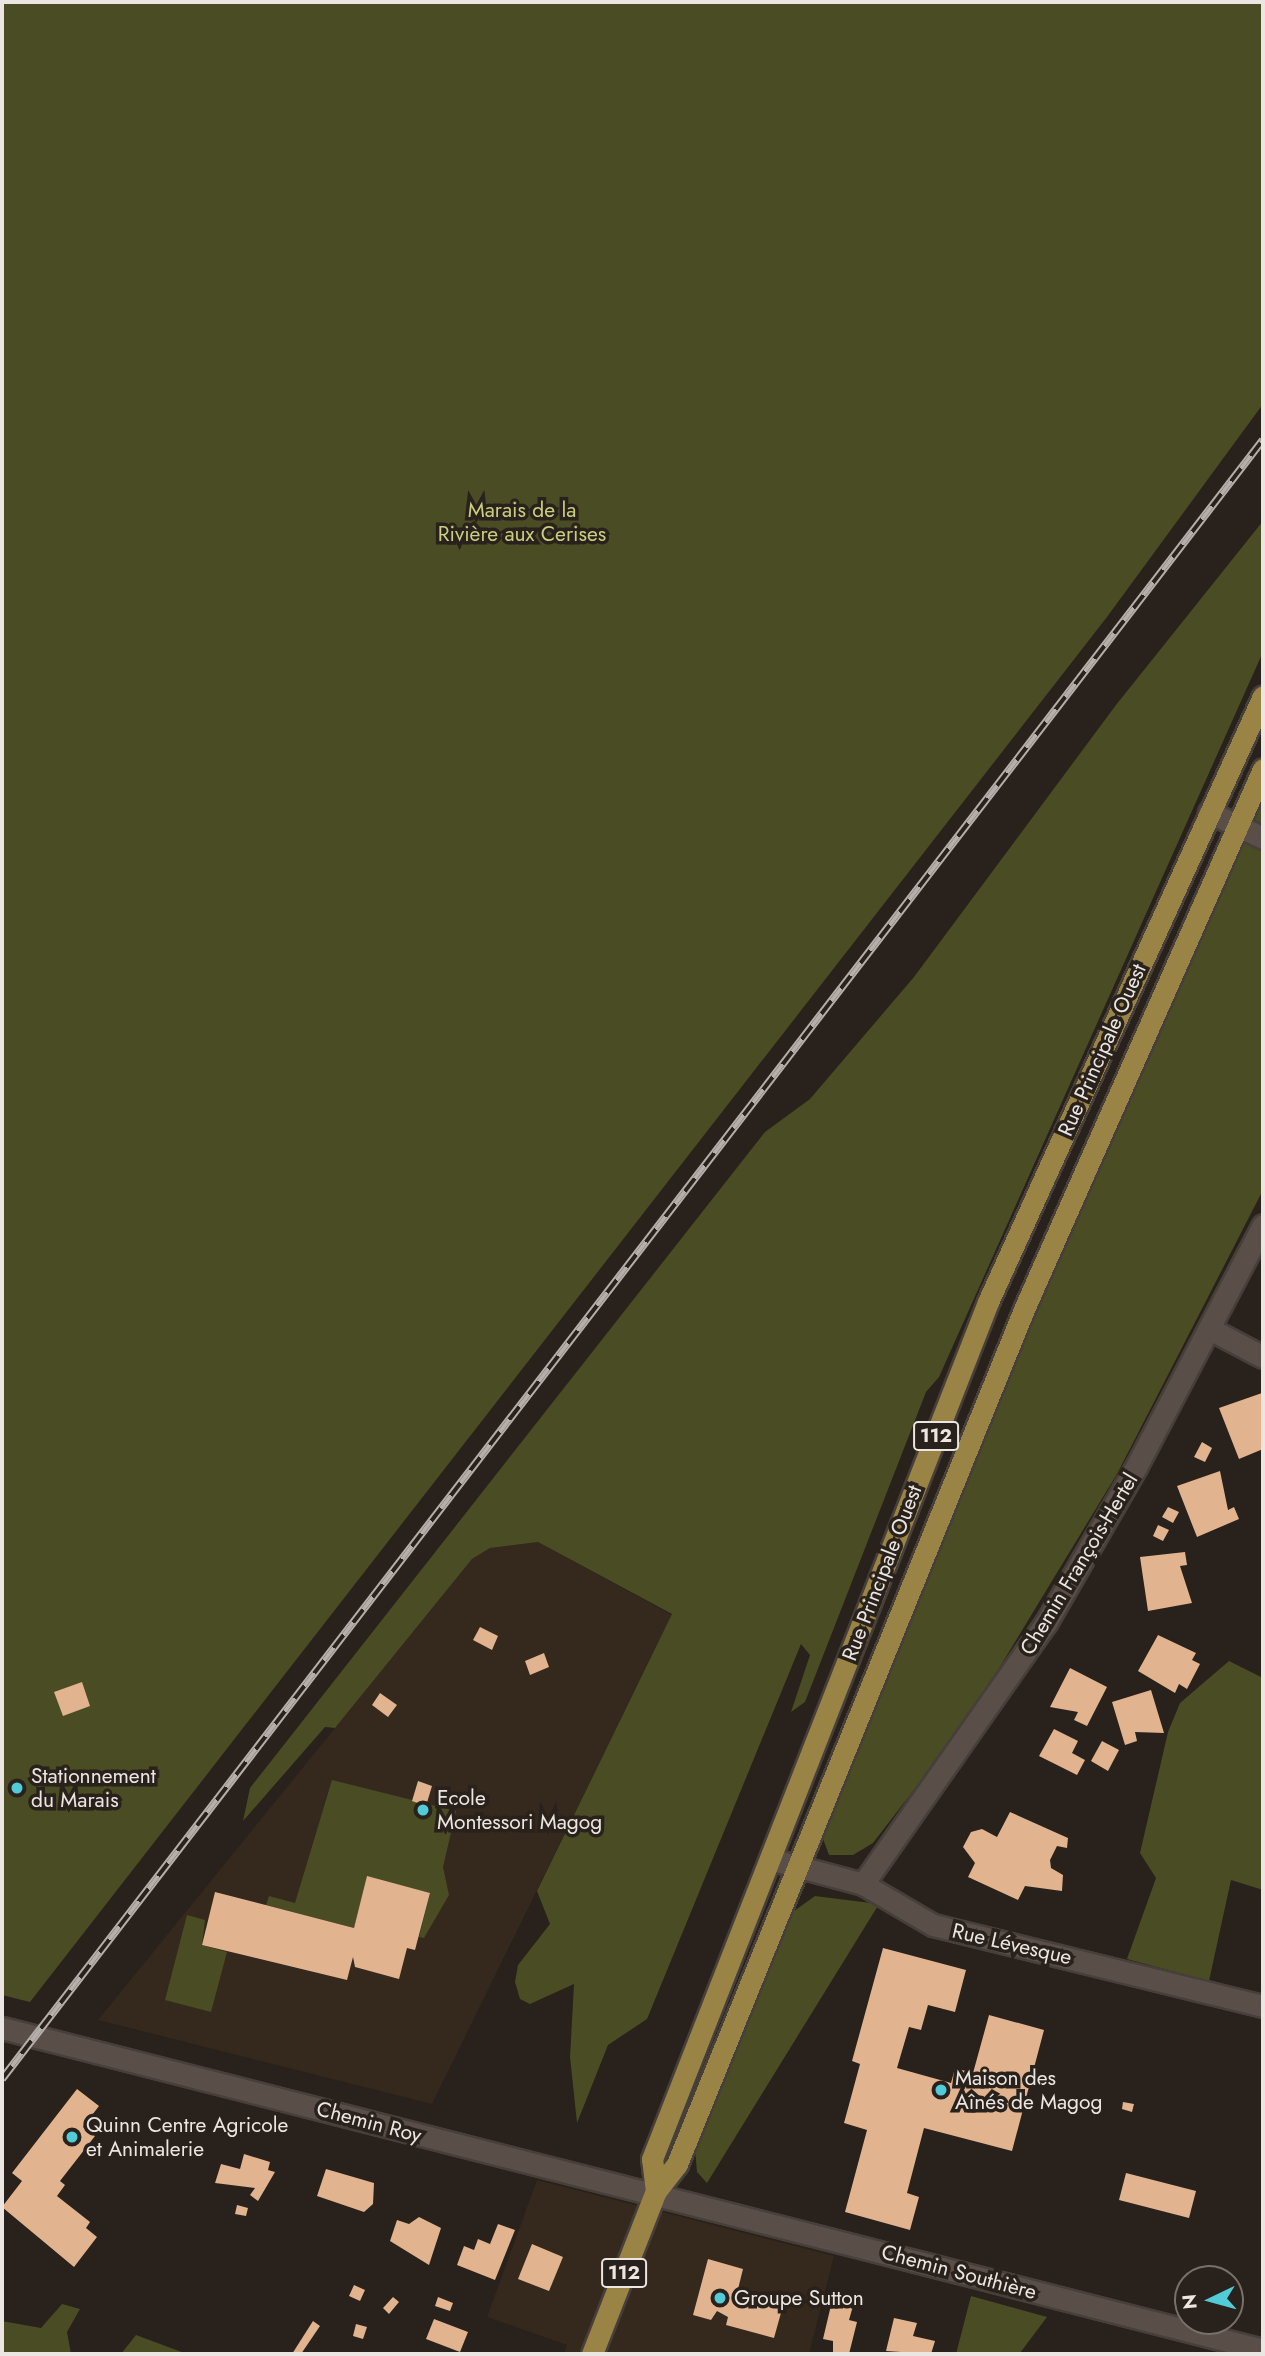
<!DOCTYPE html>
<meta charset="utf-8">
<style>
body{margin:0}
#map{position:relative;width:1265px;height:2356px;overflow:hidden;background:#29211b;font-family:Jost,sans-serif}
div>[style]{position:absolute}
.built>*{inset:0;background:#35281d}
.green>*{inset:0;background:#4a4c23}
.building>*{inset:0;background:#e2b38f}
.roads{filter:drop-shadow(2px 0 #463f3a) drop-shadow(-2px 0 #463f3a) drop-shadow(0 2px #463f3a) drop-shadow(0 -2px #463f3a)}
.minor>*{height:21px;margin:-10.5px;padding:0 10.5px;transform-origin:10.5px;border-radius:10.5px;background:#594f48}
.major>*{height:21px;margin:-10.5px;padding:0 10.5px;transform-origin:10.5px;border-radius:10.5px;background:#9a8445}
.rail>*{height:8px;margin-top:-4px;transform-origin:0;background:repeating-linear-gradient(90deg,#29211b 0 16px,#b5aeaa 0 32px);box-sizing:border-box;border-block:2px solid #b5aeaa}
.dots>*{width:19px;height:19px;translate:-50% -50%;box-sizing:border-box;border:4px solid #29211b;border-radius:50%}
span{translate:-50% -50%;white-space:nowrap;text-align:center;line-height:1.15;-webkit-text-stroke:7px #29211b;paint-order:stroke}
.shield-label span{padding:2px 5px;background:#29211b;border:2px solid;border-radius:5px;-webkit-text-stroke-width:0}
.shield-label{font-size:19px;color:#ece6e2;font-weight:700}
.park-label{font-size:21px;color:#c9cf7f}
.street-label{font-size:21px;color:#ece6e2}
.poi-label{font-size:21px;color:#ece6e2}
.left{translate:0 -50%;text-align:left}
.frame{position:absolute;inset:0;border:4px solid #ece6e2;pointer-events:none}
.north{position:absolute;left:1174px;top:2265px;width:70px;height:70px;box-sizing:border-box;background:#29211b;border:2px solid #77706b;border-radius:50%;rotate:265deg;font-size:19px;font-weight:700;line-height:28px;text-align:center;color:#ece6e2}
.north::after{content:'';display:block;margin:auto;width:24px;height:32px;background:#52cbd8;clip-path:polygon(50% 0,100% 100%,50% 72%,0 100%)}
</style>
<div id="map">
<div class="built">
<div style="clip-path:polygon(538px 1542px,672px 1615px,432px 2104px,98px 2020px,472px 1559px,490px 1548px)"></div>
<div style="clip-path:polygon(537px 2180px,834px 2256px,809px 2354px,564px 2354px,567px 2345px,487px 2317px)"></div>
</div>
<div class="green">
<div style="clip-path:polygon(2px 2px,1263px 2px,1263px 404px,1107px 617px,30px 2002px,2px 1995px)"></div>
<div style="clip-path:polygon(1263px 521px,1263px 652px,939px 1377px,926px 1392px,805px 1702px,791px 1712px,810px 1655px,801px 1644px,647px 2019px,608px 2045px,577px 2123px,570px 2057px,574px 1984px,530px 2004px,520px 1999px,515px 1982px,518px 1965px,550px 1924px,537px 1891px,672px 1614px,538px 1542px,490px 1548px,472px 1559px,335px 1728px,325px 1727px,243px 1821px,250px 1788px,765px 1132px,810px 1099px,914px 977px,1116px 705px)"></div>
<div style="clip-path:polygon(1263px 800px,1263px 1190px,1117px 1474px,967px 1721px,873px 1843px,853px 1855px,829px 1855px,822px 1836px,1004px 1382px,1097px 1156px)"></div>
<div style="clip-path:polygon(1229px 1661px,1263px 1678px,1263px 1890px,1231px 1880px,1209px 1981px,1127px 1959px,1156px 1878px,1140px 1853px,1168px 1732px,1180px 1703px)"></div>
<div style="clip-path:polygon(332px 1780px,456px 1811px,443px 1867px,449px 1895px,424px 1938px,419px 1937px,430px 1893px,368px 1877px,354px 1928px,266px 1905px,269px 1896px,295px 1903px)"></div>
<div style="clip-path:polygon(815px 1896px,879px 1904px,707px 2183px,697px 2172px,695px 2149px,787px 1916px)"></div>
<div style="clip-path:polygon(187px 1915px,205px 1920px,202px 1945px,227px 1952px,211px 2012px,165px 2000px)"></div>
<div style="clip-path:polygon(971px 2296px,1018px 2309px,1047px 2317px,1020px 2353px,956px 2354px)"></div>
<div style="clip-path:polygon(62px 2304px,80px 2309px,67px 2332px,71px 2354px,2px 2354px,2px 2321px,41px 2328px)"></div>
<div style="clip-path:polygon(136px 2335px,187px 2354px,121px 2354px)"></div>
</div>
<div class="building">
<div style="clip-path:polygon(1262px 1393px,1263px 1449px,1239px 1459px,1219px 1408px)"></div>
<div style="clip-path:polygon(1202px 1442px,1212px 1448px,1205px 1462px,1194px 1457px)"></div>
<div style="clip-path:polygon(1220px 1471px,1228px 1510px,1234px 1507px,1239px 1519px,1197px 1537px,1177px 1486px)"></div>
<div style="clip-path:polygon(1168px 1507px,1179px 1512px,1173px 1523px,1162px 1517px)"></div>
<div style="clip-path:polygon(1158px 1525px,1169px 1530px,1163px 1541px,1153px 1536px)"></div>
<div style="clip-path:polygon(1185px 1552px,1187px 1565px,1180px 1566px,1192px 1603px,1148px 1611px,1140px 1557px)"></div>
<div style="clip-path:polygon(480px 1627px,498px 1636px,492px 1650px,473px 1640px)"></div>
<div style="clip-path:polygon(1158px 1635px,1196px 1653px,1192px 1660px,1200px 1664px,1187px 1689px,1179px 1684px,1175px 1693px,1138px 1671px)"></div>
<div style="clip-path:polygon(544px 1653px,549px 1667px,530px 1675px,525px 1661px)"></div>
<div style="clip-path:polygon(1070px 1668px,1107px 1687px,1087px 1726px,1074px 1720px,1078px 1712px,1050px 1707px)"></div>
<div style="clip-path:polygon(82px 1682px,90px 1706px,63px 1716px,54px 1692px)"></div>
<div style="clip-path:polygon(1151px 1690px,1164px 1733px,1135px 1732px,1137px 1741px,1125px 1745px,1112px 1702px)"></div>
<div style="clip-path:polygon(380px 1693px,397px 1705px,388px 1717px,372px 1705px)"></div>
<div style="clip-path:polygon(1054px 1729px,1078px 1741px,1072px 1753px,1085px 1760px,1077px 1775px,1039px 1756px)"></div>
<div style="clip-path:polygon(1102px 1741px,1119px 1750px,1108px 1771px,1091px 1761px)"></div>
<div style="clip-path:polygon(418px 1781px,432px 1786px,426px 1806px,412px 1801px)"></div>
<div style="clip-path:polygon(1010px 1812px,1068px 1838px,1067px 1848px,1057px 1846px,1050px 1860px,1051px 1868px,1063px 1875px,1062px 1891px,1025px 1886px,1018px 1900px,968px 1877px,975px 1863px,963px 1847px,971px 1832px,982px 1829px,997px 1837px)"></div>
<div style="clip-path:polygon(367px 1876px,430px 1893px,415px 1950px,407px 1948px,399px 1979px,355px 1967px,353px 1957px,347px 1980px,202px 1945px,215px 1892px,354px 1928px)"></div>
<div style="clip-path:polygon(883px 1948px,966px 1970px,955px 2012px,928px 2005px,921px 2030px,909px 2027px,897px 2068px,951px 2083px,955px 2068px,973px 2073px,989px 2015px,1044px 2030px,1012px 2151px,924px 2128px,907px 2193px,919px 2197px,910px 2230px,845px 2212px,867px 2130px,844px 2123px,860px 2064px,852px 2061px)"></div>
<div style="clip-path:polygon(77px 2089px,99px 2106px,83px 2127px,95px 2136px,60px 2181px,65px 2185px,57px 2196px,90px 2222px,86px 2228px,97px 2237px,74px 2267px,2px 2207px,22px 2181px,12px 2173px)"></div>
<div style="clip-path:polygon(1123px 2102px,1134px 2104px,1132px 2112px,1122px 2109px)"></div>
<div style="clip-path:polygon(244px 2154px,270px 2162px,268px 2170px,275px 2172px,258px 2201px,250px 2195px,255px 2188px,215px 2183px,221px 2164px,240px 2169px)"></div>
<div style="clip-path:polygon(326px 2169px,374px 2183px,373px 2204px,364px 2212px,317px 2196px)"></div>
<div style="clip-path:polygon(1126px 2173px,1196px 2191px,1189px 2218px,1119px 2200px)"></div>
<div style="clip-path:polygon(237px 2205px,248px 2208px,246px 2216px,235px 2214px)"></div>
<div style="clip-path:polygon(419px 2217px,441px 2228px,429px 2265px,390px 2241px,397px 2220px,409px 2224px)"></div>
<div style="clip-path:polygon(498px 2224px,515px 2230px,495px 2280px,457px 2265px,464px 2246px,474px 2250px,478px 2239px,490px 2244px)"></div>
<div style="clip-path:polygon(532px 2244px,563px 2257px,549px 2291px,518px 2279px)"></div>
<div style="clip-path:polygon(708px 2259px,743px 2269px,738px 2289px,784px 2302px,774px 2338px,726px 2325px,728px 2317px,717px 2311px,711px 2320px,693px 2315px)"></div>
<div style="clip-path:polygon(354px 2285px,365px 2290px,360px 2301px,349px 2296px)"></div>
<div style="clip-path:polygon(393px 2297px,399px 2302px,389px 2314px,383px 2308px)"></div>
<div style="clip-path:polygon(438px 2297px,453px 2303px,450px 2311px,435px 2306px)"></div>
<div style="clip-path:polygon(832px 2301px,853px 2306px,849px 2320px,857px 2322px,849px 2354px,833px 2354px,833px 2341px,823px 2339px)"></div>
<div style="clip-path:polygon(894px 2318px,917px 2323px,913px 2336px,935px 2341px,931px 2354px,886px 2351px)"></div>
<div style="clip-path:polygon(434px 2319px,468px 2332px,460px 2352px,426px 2339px)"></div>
<div style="clip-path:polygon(313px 2321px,320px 2326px,301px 2354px,292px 2354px)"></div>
<div style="clip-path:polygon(356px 2324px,367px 2327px,363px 2339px,353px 2336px)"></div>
</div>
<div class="roads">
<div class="minor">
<div style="left:1209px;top:812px;width:60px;rotate:25.7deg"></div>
<div style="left:1210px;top:1329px;width:60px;rotate:27.8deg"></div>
<div style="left:770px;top:1859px;width:96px;rotate:15deg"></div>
<div style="left:863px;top:1884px;width:81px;rotate:30.4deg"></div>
<div style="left:933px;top:1925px;width:340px;rotate:13.8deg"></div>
<div style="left:863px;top:1884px;width:319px;rotate:-55deg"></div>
<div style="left:1046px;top:1623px;width:180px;rotate:-60deg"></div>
<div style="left:1136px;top:1467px;width:273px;rotate:-62.3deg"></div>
<div style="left:2px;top:2028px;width:1301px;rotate:14.32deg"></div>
</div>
<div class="major">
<div style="left:656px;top:2191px;width:32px;rotate:-97deg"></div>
<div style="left:652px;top:2159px;width:921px;rotate:-68.59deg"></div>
<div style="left:988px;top:1302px;width:665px;rotate:-65.59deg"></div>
<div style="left:592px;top:2354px;width:175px;rotate:-68.6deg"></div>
<div style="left:656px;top:2191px;width:34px;rotate:-52deg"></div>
<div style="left:677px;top:2164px;width:925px;rotate:-67.9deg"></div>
<div style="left:1025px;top:1307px;width:588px;rotate:-66.14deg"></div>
</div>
</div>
<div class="rail">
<div style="left:2px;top:2079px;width:2068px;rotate:-52.43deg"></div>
</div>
<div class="dots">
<div style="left:17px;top:1788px;background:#52cbd8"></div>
<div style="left:423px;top:1810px;background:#52cbd8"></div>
<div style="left:941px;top:2090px;background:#52cbd8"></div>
<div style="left:72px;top:2137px;background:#52cbd8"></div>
<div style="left:720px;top:2298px;background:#52cbd8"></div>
</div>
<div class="shield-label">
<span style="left:936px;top:1436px">112</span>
<span style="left:624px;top:2273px">112</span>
</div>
<div class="park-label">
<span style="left:522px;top:522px">Marais de la<br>Rivière aux Cerises</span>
</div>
<div class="street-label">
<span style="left:1102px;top:1050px;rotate:-66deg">Rue Principale Ouest</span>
<span style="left:1079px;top:1564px;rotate:-59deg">Chemin François-Hertel</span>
<span style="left:882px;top:1573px;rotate:-69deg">Rue Principale Ouest</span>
<span style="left:1012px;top:1944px;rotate:13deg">Rue Lévesque</span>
<span style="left:369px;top:2122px;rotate:15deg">Chemin Roy</span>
<span style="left:959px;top:2272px;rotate:15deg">Chemin Southière</span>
</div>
<div class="poi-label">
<span class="left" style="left:31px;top:1788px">Stationnement<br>du Marais</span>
<span class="left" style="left:437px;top:1810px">Ecole<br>Montessori Magog</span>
<span class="left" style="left:955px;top:2090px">Maison des<br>Aînés de Magog</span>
<span class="left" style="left:86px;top:2137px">Quinn Centre Agricole<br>et Animalerie</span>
<span class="left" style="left:734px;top:2298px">Groupe Sutton</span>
</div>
<div class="frame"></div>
<div class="north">N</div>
</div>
